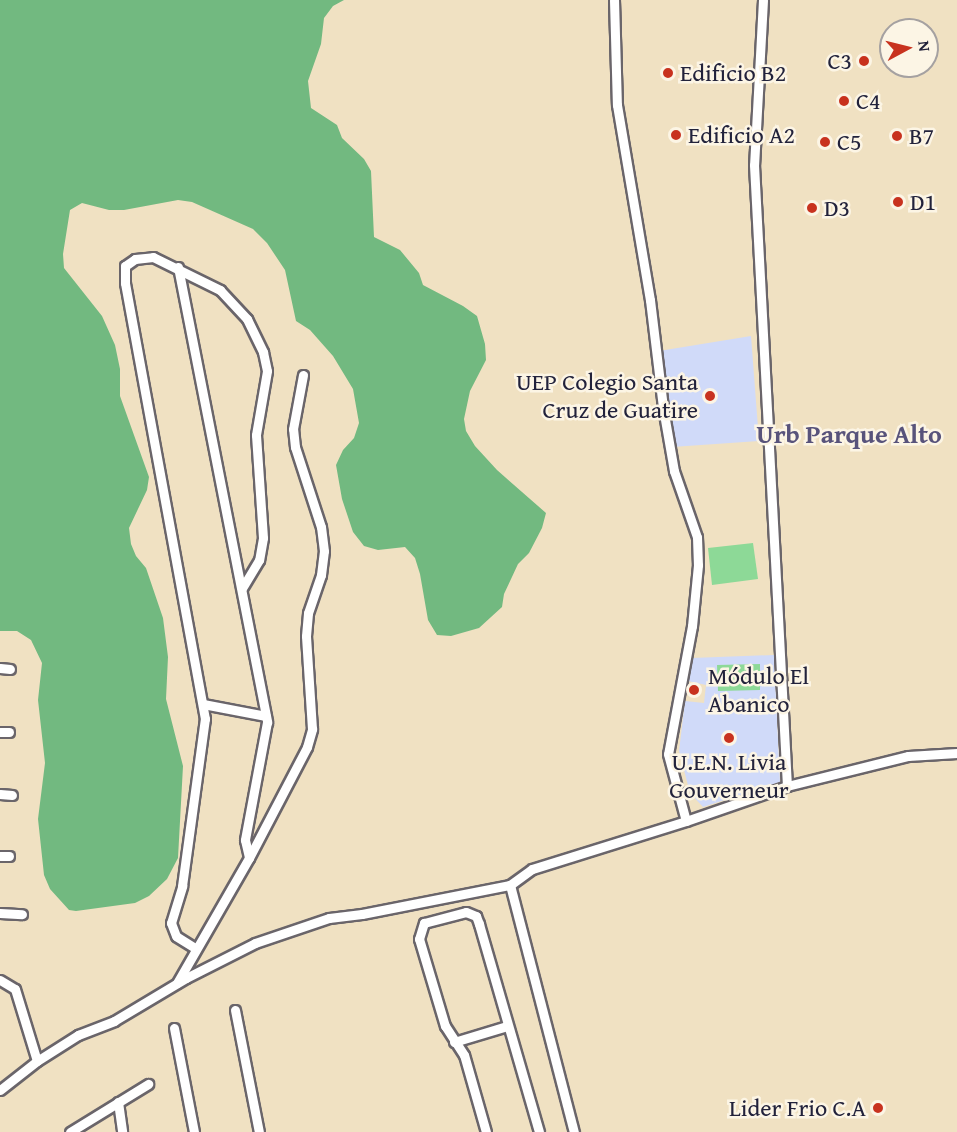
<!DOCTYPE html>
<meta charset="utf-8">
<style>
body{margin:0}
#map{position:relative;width:957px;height:1132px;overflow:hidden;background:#f0e1c2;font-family:"Gentium Book Plus",serif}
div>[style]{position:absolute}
.built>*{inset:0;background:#d0daf9}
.green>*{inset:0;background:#8dd997}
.forest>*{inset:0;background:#72b980}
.roads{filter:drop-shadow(2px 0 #6a656a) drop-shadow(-2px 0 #6a656a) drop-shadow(0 2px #6a656a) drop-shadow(0 -2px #6a656a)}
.minor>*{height:9px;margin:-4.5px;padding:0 4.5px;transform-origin:4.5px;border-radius:4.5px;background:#fff}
.dots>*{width:16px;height:16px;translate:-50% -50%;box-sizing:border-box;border:3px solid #fcf5e5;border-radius:50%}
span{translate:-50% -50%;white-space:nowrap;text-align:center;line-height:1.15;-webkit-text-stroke:5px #fcf5e5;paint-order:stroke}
.poi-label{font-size:24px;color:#22223b}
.right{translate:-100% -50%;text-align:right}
.left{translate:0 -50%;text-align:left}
.neighbourhood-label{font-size:26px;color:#58537b;font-weight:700}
.north{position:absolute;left:879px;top:18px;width:60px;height:60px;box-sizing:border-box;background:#fcf5e5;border:2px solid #a5a1a1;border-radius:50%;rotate:83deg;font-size:16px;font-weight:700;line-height:24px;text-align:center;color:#22223b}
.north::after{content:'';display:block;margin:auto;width:21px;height:27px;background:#c8321e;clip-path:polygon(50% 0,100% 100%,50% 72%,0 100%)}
</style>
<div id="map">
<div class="built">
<div style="clip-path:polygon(751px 336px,759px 441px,672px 447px,659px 351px)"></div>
<div style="clip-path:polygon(774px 655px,780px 782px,703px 807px,690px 793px,679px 751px,685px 701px,704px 703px,706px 685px,688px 681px,692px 658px)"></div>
</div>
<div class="green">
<div style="clip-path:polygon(753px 543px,758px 579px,712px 585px,708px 548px)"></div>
<div style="clip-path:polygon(760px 664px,760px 690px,718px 691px,717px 665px)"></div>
</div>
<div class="forest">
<div style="clip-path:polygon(0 0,344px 0,333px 6px,324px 18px,321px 44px,308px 81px,311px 108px,337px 125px,342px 138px,364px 159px,371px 171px,374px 237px,400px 250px,419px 273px,423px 285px,463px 306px,477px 316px,485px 344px,486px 360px,470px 391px,464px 419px,466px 431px,475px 446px,497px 470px,546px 513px,542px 528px,529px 553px,518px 564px,504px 594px,502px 607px,479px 628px,451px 636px,437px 635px,428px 620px,420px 574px,415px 558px,405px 547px,378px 550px,364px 546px,353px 532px,342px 499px,336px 465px,343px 450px,354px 438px,359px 423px,353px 389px,333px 356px,310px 330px,296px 321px,285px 270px,267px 243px,253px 229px,192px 202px,178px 200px,124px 210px,109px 210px,82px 203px,70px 210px,63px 254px,64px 268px,102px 316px,115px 345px,120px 369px,120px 396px,149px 477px,147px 490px,129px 528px,131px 544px,136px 556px,146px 568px,163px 618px,168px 657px,166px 699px,183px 766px,178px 858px,167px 879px,149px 896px,135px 903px,76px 911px,69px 910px,50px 889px,44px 875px,38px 819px,45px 763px,38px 700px,42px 663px,31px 640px,17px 631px,0 631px)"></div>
</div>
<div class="roads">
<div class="minor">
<div style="left:614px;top:0;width:105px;rotate:88.4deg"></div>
<div style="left:617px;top:105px;width:198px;rotate:80.4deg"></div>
<div style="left:650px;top:300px;width:109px;rotate:83.1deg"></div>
<div style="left:663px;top:408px;width:64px;rotate:80.1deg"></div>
<div style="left:674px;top:471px;width:70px;rotate:70.8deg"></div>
<div style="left:697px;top:537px;width:28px;rotate:88deg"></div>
<div style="left:698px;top:565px;width:61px;rotate:95.6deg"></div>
<div style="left:692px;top:626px;width:130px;rotate:100.6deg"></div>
<div style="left:668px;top:754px;width:69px;rotate:75deg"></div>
<div style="left:763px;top:0;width:165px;rotate:93.1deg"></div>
<div style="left:754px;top:165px;width:622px;rotate:86.96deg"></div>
<div style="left:178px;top:267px;width:464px;rotate:78.9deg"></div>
<div style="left:267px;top:722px;width:120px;rotate:100.6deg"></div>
<div style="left:245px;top:840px;width:18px;rotate:77deg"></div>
<div style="left:0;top:668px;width:10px;rotate:6deg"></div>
<div style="left:203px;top:704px;width:64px;rotate:10.8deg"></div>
<div style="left:0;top:732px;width:9px"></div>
<div style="left:0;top:794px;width:12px;rotate:5deg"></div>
<div style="left:0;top:856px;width:9px"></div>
<div style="left:510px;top:885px;width:255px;rotate:75.5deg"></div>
<div style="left:0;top:913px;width:22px;rotate:3deg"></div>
<div style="left:195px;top:948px;width:22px;rotate:-148deg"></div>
<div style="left:176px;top:936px;width:14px;rotate:-111deg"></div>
<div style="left:171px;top:923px;width:39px;rotate:-73deg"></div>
<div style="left:182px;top:886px;width:169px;rotate:-82.2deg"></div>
<div style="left:205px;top:719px;width:443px;rotate:-100.4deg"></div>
<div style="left:125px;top:283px;width:17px;rotate:-90deg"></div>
<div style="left:125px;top:266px;width:12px;rotate:-35deg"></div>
<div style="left:135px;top:259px;width:18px;rotate:-6deg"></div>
<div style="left:153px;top:257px;width:75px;rotate:26.2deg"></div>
<div style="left:220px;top:290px;width:40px;rotate:47deg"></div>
<div style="left:247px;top:319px;width:37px;rotate:64deg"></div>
<div style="left:263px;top:352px;width:19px;rotate:78deg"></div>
<div style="left:267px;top:371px;width:65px;rotate:99.8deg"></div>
<div style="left:256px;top:435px;width:103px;rotate:86.1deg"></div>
<div style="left:263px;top:538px;width:22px;rotate:100deg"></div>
<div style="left:259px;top:560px;width:33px;rotate:121deg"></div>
<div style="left:0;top:980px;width:17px;rotate:31deg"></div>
<div style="left:15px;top:989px;width:75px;rotate:73deg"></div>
<div style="left:177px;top:983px;width:144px;rotate:-60.1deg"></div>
<div style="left:249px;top:858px;width:125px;rotate:-62.4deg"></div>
<div style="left:307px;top:747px;width:19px;rotate:-74deg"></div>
<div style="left:312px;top:729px;width:93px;rotate:-93.7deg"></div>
<div style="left:306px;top:636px;width:23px;rotate:-85deg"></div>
<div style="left:308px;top:613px;width:40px;rotate:-71.1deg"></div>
<div style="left:321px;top:575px;width:24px;rotate:-83deg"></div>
<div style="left:324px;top:551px;width:24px;rotate:-97deg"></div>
<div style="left:321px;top:527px;width:84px;rotate:-108deg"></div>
<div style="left:295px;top:447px;width:18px;rotate:-96deg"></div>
<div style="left:293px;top:429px;width:55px;rotate:-79.5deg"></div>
<div style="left:235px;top:1010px;width:124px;rotate:78.9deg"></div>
<div style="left:174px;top:1028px;width:106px;rotate:79.1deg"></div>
<div style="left:454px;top:1042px;width:55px;rotate:-16.8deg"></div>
<div style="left:0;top:1090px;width:47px;rotate:-38.1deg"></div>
<div style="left:37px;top:1061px;width:49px;rotate:-32.4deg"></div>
<div style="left:78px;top:1035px;width:39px;rotate:-21deg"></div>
<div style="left:114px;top:1021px;width:84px;rotate:-30.8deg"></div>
<div style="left:186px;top:978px;width:77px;rotate:-26.9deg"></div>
<div style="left:255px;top:943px;width:78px;rotate:-18.7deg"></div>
<div style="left:329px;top:918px;width:33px;rotate:-7deg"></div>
<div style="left:362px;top:914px;width:151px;rotate:-11.1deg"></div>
<div style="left:510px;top:885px;width:27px;rotate:-36deg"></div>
<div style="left:532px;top:869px;width:161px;rotate:-17.3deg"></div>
<div style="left:686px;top:821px;width:107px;rotate:-19.1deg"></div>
<div style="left:787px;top:786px;width:125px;rotate:-13.9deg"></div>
<div style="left:908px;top:756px;width:49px;rotate:-3.5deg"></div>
<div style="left:118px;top:1102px;width:30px;rotate:82deg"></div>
<div style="left:70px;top:1132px;width:92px;rotate:-31.6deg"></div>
<div style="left:486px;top:1132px;width:80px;rotate:-105.9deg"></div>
<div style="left:464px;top:1055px;width:35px;rotate:-123deg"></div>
<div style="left:445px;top:1026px;width:91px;rotate:-106.6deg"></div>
<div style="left:419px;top:939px;width:17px;rotate:-73deg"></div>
<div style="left:424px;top:923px;width:43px;rotate:-14.7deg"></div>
<div style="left:466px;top:912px;width:11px;rotate:22deg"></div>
<div style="left:476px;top:916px;width:9px;rotate:69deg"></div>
<div style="left:479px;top:924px;width:216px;rotate:73.9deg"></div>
</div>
</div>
<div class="dots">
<div style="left:864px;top:61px;background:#c8321e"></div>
<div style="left:668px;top:73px;background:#c8321e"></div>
<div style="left:844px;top:101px;background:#c8321e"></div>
<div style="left:676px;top:135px;background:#c8321e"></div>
<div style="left:897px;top:136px;background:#c8321e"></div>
<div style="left:825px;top:142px;background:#c8321e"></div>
<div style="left:898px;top:202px;background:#c8321e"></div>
<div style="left:812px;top:208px;background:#c8321e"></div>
<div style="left:710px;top:396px;background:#c8321e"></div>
<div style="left:694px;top:690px;background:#c8321e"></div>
<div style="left:729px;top:738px;background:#c8321e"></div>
<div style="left:878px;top:1108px;background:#c8321e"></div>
</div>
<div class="poi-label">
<span class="right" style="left:852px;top:61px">C3</span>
<span class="left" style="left:680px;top:73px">Edificio B2</span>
<span class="left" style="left:856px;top:101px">C4</span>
<span class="left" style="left:688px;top:135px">Edificio A2</span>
<span class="left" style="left:909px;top:136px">B7</span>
<span class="left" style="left:837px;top:142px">C5</span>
<span class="left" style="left:910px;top:202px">D1</span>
<span class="left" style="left:824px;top:208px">D3</span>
<span class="right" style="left:698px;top:396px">UEP Colegio Santa<br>Cruz de Guatire</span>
<span class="left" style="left:708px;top:690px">Módulo El<br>Abanico</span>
<span style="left:729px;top:776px">U.E.N. Livia<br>Gouverneur</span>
<span class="right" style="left:866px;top:1108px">Lider Frio C.A</span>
</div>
<div class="neighbourhood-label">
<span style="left:849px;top:434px">Urb Parque Alto</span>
</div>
<div class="north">N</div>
</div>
